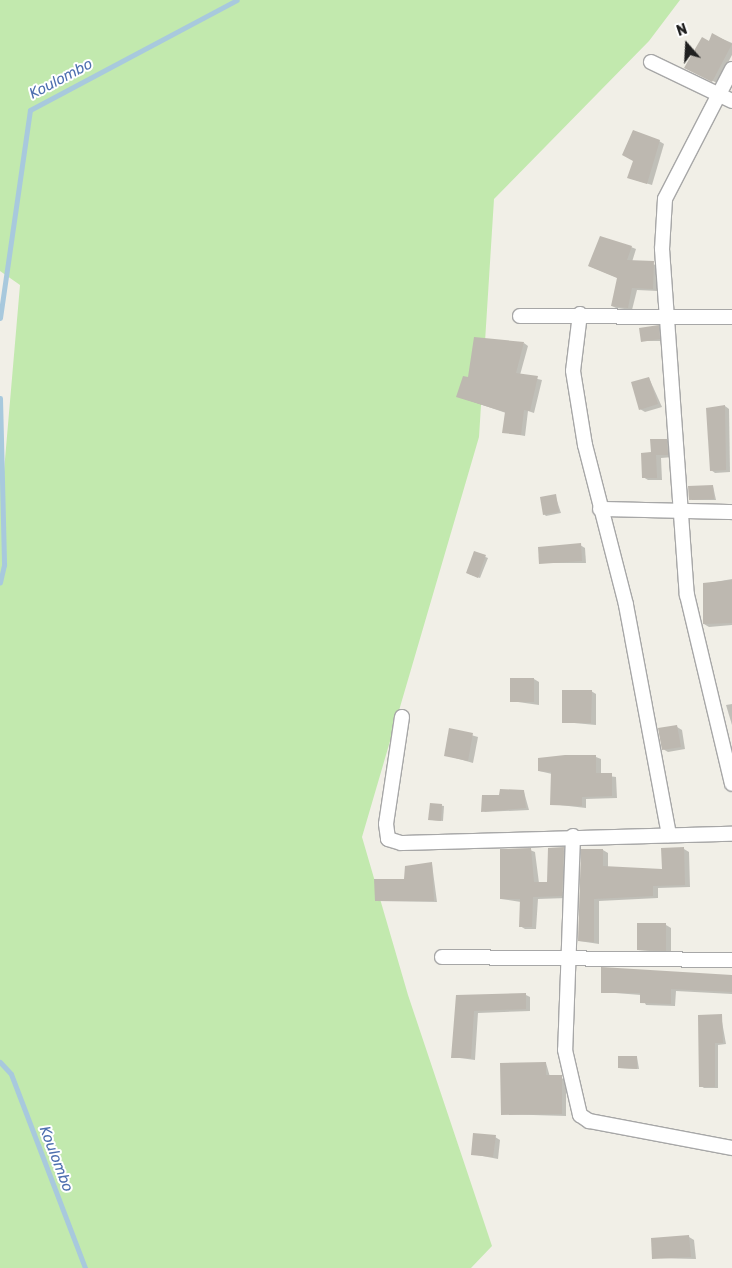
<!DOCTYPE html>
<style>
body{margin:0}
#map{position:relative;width:732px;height:1268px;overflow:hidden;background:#f1efe7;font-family:Rubik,sans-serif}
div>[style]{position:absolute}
.grass>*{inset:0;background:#c2e9ae}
.shadow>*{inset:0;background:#0003}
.stream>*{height:5px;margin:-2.5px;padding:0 2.5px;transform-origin:2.5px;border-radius:2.5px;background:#a8c9dd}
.building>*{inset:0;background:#bdb8b0}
.roads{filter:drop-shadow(1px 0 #a7a7a7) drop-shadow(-1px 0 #a7a7a7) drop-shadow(0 1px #a7a7a7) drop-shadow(0 -1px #a7a7a7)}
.minor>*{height:14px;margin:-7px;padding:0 7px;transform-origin:7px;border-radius:7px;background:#fff}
span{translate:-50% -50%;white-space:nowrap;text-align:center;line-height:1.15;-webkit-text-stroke:4px #fff;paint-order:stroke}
.water-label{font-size:15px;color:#4d6faf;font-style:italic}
.north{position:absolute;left:662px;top:20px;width:50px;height:50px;-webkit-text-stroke:4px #fff;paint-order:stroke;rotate:341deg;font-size:14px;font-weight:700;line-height:20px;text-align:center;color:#202020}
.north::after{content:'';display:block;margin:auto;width:18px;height:22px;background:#202020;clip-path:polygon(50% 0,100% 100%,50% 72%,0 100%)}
</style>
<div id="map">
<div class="grass">
<div style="clip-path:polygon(0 0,680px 0,649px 41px,494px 199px,479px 437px,362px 837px,408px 995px,492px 1246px,471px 1268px,0 1268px,0 475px,4px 471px,20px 285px,0 271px)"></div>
</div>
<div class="shadow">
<div style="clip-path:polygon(713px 35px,732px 43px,732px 55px,717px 83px,690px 70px)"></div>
<div style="clip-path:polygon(659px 141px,664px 144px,652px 185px,629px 178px)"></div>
<div style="clip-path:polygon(631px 247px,636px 249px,632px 262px,658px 265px,658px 291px,637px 290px,632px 310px,616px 308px,612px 306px,618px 278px,589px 266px)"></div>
<div style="clip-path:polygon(658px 327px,664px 330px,664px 341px,642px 341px)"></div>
<div style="clip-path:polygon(524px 343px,528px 346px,520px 375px,542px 380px,534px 413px,528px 411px,525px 436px,503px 432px,506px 413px,462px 398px,469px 379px)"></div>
<div style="clip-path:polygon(649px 378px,662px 407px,645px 412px,640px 409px)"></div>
<div style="clip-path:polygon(725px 406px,729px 409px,730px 472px,715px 473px,711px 470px)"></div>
<div style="clip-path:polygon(667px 440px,672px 443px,673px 457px,661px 458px,662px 480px,648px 480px,643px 477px,652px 453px)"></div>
<div style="clip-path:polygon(689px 487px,713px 486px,716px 500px,692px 500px)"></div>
<div style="clip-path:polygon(555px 495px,561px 513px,546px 516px,544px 514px)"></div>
<div style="clip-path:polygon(580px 545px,585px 548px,586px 563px,541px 563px)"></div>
<div style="clip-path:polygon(475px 553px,488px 558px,480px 578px,469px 574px)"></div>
<div style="clip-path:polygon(732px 579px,732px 625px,709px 627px,704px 624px,704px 584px)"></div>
<div style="clip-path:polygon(534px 679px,539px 682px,539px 705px,511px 701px)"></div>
<div style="clip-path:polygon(591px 691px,596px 694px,596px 725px,563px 722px)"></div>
<div style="clip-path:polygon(732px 704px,732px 725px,726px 705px)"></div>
<div style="clip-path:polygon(677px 727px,682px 730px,685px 749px,668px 752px,663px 749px)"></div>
<div style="clip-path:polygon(450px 729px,478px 737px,473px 763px,445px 755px)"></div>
<div style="clip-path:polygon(596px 757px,601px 759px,601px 775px,616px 777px,617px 798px,586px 799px,586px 808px,551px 804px,552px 774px,539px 771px)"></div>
<div style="clip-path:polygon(524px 792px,529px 810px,483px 812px)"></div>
<div style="clip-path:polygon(431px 804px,444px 806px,443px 821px,432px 820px)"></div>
<div style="clip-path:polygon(564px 849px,569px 852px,567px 898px,538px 899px,536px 929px,525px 929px,520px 926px,521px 902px,501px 899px,530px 850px,535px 852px,539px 883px,549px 883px)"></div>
<div style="clip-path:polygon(684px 849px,689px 852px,690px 887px,658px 888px,658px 898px,599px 901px,599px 944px,579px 941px,603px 850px,608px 853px,608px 868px,663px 870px)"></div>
<div style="clip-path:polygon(432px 864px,437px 902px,376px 901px,405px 880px,406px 867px)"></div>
<div style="clip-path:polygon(666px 925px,671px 928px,671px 953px,638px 950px)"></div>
<div style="clip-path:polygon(732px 976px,732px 994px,676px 991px,675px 1006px,646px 1005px,641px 995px,602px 992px)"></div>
<div style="clip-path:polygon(526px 995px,530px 997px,530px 1011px,478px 1013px,475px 1060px,452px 1057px,457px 996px)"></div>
<div style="clip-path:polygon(721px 1016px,726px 1044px,718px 1045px,718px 1088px,704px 1088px,701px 1086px)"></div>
<div style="clip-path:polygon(637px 1057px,639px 1069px,619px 1068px)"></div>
<div style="clip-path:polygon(546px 1063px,550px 1077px,566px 1079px,566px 1116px,502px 1114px)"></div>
<div style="clip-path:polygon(495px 1137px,500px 1140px,498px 1159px,472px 1154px)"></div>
<div style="clip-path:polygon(689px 1237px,694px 1240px,696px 1259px,653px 1258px)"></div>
</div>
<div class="stream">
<div style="left:0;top:318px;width:210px;rotate:-81.8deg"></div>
<div style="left:30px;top:110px;width:234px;rotate:-28deg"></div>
<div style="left:0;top:398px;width:167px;rotate:88.6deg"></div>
<div style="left:4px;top:565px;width:18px;rotate:103deg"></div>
<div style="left:0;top:1062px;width:16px;rotate:47deg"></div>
<div style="left:11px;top:1074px;width:208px;rotate:69.1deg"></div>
</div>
<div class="building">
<div style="clip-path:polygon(712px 33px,732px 44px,712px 82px,684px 68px,702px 37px,709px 41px)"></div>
<div style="clip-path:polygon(633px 130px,660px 140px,647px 184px,627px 178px,633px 161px,622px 155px)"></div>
<div style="clip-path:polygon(600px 236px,632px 246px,627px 260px,654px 261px,653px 289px,632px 288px,628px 308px,611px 306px,617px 278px,588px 266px)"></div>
<div style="clip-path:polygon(659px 325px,660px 339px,641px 342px,639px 328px)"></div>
<div style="clip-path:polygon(474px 337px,524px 342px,516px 373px,538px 376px,530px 411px,524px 410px,521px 435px,502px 433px,505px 412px,456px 397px,463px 376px,468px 377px)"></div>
<div style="clip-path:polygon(649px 377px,658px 404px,639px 410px,631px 382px)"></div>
<div style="clip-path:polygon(725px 405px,726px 470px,710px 471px,706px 408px)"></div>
<div style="clip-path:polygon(650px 439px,667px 439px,668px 455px,656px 455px,657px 478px,642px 478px,641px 453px,651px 452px)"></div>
<div style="clip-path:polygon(713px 485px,714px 499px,689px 500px,688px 486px)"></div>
<div style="clip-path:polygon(556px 494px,559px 512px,543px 515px,540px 497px)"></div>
<div style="clip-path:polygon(581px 543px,582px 561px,539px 564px,538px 547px)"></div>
<div style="clip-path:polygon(474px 551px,486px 555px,478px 578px,466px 573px)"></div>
<div style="clip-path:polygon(732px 580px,732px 623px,703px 624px,703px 583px)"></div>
<div style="clip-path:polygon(510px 678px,534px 678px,534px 702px,510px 702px)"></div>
<div style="clip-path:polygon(562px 690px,592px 690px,591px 723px,562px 723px)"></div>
<div style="clip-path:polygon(677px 725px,681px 747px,662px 750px,658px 728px)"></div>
<div style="clip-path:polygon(449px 728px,473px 733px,468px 761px,444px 756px)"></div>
<div style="clip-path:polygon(565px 755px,596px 755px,596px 773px,612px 773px,612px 796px,582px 797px,582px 806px,550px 805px,551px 772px,538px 771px,538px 758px)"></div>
<div style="clip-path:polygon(500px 789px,524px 790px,526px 808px,481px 812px,482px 795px,499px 795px)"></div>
<div style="clip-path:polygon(430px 803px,442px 804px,441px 821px,428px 820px)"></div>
<div style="clip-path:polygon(564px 847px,562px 896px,533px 897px,532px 927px,519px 927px,520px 899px,500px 899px,500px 849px,531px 848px,534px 882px,547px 882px,548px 848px)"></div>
<div style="clip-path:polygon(684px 847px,685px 885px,653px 886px,653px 896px,594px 899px,594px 942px,578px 941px,581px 849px,603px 849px,603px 866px,662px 869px,661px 848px)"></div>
<div style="clip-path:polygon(432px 862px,434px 901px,375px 901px,374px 879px,404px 879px,405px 866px)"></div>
<div style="clip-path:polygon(637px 923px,666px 923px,666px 951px,637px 950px)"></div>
<div style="clip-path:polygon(601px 967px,732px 975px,732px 992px,671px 989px,671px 1004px,640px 1003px,640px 993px,601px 993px)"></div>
<div style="clip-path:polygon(526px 993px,526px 1009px,474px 1011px,471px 1058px,451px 1058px,456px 995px)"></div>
<div style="clip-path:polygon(722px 1014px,723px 1043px,715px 1043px,715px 1087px,699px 1087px,698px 1015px)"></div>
<div style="clip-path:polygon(618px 1056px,637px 1056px,637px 1069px,618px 1068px)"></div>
<div style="clip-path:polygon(546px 1062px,546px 1075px,562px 1075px,562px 1114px,501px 1115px,500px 1063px)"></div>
<div style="clip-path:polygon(473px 1133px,496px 1135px,493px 1157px,471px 1155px)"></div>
<div style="clip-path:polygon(689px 1235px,691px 1257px,652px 1259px,651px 1238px)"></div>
</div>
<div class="roads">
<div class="minor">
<div style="left:651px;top:62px;width:90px;rotate:25.7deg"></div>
<div style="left:732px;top:69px;width:146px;rotate:117.3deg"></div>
<div style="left:665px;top:199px;width:50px;rotate:93.4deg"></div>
<div style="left:662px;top:249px;width:347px;rotate:85.9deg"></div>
<div style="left:687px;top:595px;width:194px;rotate:76.6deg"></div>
<div style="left:580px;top:314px;width:57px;rotate:97deg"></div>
<div style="left:573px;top:371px;width:75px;rotate:80.8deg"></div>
<div style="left:585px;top:445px;width:165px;rotate:75.6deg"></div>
<div style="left:626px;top:605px;width:234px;rotate:79.4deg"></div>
<div style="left:520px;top:316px;width:212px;rotate:0.3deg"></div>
<div style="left:600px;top:509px;width:132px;rotate:1.3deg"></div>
<div style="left:402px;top:717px;width:108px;rotate:98.5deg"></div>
<div style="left:386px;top:824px;width:15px;rotate:82deg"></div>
<div style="left:388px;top:839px;width:14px;rotate:17deg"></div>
<div style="left:401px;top:843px;width:331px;rotate:-1.6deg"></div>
<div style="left:573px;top:836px;width:214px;rotate:92.1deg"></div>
<div style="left:565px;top:1050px;width:67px;rotate:77deg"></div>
<div style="left:580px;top:1115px;width:11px;rotate:34deg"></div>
<div style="left:589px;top:1121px;width:146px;rotate:10.7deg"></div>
<div style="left:442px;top:957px;width:290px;rotate:0.6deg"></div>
</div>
</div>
<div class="water-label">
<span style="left:61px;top:79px;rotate:-28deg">Koulombo</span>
<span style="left:56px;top:1159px;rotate:69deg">Koulombo</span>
</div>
<div class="north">N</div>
</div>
